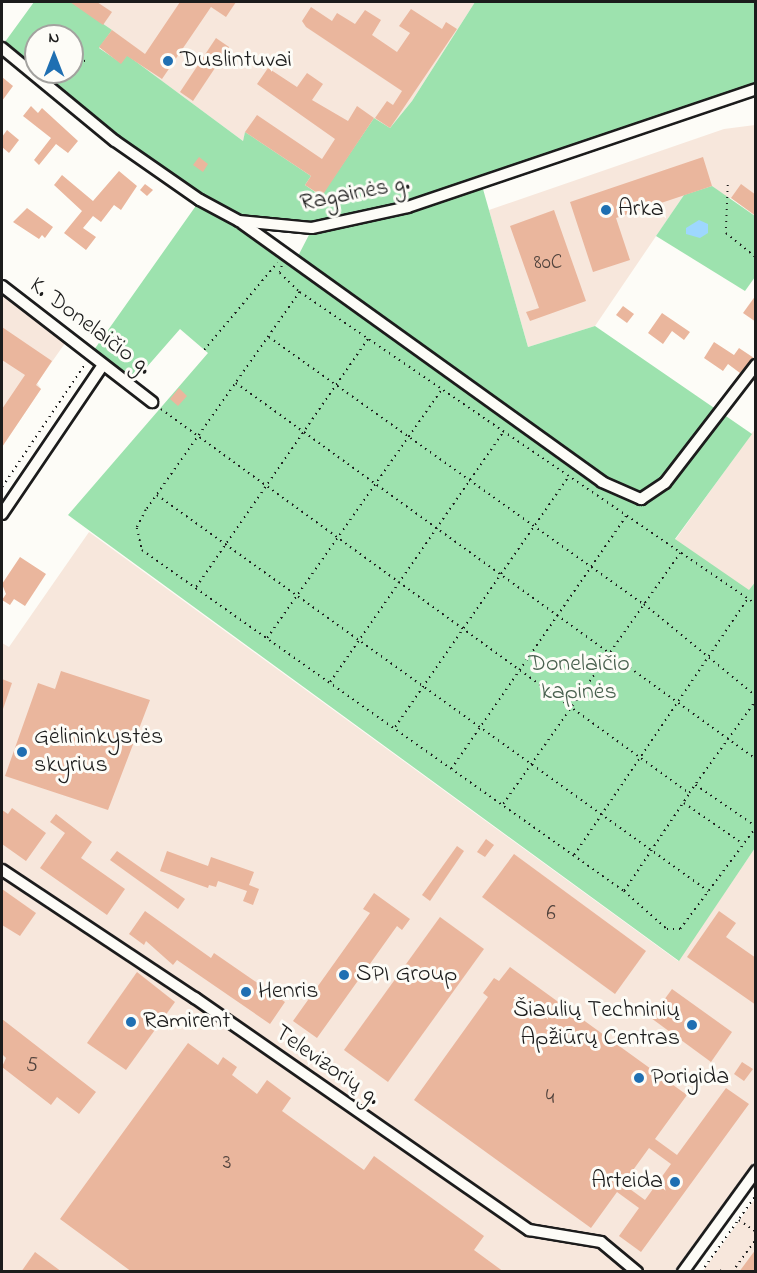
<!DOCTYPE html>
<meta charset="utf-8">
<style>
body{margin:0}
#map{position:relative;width:757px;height:1273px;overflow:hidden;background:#fdfcf7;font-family:"Indie Flower",sans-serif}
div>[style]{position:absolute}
.built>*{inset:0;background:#f7e7dc}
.green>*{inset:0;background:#9de2ae}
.water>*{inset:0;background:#9ed7fe}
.building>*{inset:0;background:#eab69d}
.path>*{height:1.5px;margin-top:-0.75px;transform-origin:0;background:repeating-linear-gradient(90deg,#1c1c1c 0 1.5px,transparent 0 6px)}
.roads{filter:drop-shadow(2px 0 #1c1c1c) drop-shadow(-2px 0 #1c1c1c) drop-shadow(0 2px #1c1c1c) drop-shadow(0 -2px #1c1c1c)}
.minor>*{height:10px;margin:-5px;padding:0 5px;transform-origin:5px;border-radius:5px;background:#fdfcf7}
.dots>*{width:16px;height:16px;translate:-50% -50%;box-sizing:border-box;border:3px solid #fdfcf7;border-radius:50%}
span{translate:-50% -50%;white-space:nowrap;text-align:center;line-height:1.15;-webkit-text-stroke:6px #fdfcf7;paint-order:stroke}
.number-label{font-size:21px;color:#50423c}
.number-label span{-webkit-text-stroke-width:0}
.poi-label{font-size:24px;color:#1c1c1c}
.left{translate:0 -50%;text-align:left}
.right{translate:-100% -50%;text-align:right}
.street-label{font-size:24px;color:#1c1c1c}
.park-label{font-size:24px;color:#49614f}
.frame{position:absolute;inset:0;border:3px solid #1c1c1c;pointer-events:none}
.north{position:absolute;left:24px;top:24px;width:60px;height:60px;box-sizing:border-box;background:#fdfcf7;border:2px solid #a3a29f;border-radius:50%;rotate:0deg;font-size:16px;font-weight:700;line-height:24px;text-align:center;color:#1c1c1c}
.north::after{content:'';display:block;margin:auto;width:21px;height:27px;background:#1f6fb2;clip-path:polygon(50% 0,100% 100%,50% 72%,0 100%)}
</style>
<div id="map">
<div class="built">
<div style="clip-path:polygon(68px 2px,475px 2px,412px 101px,390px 128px,374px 118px,322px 196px,305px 185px,311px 176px,245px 133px,243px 141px,128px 56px,121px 64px,99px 47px,111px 30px)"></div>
<div style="clip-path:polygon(755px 125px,755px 216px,731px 198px,684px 195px,595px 326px,528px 347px,489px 210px,724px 129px)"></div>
<div style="clip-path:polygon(2px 286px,68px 339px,37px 383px,41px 389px,2px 447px)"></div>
<div style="clip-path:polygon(755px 429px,756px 581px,749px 591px,675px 540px)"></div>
<div style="clip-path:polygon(89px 532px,678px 961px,755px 848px,755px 1160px,674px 1271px,2px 1271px,2px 643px,9px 647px)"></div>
<div style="clip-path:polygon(755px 1199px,755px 1271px,703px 1271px)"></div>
</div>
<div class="green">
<div style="clip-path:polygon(evenodd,34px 2px,71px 2px,112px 30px,99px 48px,121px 63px,127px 55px,243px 141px,245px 132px,311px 176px,305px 185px,321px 196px,374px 118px,390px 128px,412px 101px,475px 2px,755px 2px,755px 89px,481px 182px,528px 347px,595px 326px,752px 434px,675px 539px,749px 590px,756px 581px,755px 848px,679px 961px,68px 515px,208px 353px,180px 329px,132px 384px,89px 357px,200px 200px,162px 177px,2px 46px,34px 2px,36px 36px,72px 36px,72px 72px,36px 72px,36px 36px,34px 2px,241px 221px,312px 229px,296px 260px,241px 221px)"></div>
<div style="clip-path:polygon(712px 186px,755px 216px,755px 277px,745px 291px,656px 236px,684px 195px)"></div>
</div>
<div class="water">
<div style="clip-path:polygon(699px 220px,708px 224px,708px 233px,700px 238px,686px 234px,686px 228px)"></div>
</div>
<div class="building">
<div style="clip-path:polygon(70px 2px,97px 2px,112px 12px,103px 25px)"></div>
<div style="clip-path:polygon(180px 2px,236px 2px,226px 17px,211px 7px,162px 79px,127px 56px,121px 64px,99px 47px,112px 30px,145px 54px)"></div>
<div style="clip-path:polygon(311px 7px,332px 21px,337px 13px,355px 24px,365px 10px,381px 20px,372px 35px,397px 52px,410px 33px,399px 26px,411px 9px,442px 29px,446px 22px,457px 29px,390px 128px,375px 118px,387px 101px,393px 105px,402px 91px,306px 27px,302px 21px)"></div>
<div style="clip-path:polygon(216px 38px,229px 47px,193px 101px,180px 92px)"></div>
<div style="clip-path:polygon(268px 68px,297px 87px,307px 73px,323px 84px,312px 100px,348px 121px,357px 106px,374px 118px,322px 196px,305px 185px,311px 176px,245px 132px,257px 115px,322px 159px,335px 139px,257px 84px)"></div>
<div style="clip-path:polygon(2px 77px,13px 86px,2px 101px)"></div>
<div style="clip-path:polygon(31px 106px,38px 113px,42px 108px,78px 141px,68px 153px,56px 144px,39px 165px,34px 160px,51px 138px,23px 116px)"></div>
<div style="clip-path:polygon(7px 130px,19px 140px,9px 153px,2px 147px,2px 137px)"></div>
<div style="clip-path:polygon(199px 157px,208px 164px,203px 172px,193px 165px)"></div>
<div style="clip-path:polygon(703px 157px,712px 186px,616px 218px,630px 260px,593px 272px,570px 202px)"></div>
<div style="clip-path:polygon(119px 171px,137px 186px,121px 210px,114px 205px,101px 222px,93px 216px,83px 228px,96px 237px,86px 250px,64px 233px,82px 211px,54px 185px,62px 175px,93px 201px)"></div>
<div style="clip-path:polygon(145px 184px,153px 190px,147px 196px,140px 190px)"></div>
<div style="clip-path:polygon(741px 184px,756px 195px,756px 216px,731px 198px)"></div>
<div style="clip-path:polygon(27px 208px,53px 227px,45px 238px,42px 235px,39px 239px,13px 222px)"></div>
<div style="clip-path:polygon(554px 210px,586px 301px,530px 321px,526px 312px,539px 308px,510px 226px)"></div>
<div style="clip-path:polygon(756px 295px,756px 322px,743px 313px)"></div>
<div style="clip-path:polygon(623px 306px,634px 314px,627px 323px,616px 315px)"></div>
<div style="clip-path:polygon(662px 313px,690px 332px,684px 340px,672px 331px,663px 344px,648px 333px)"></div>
<div style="clip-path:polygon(2px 327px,52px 361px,36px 385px,41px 389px,2px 447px,2px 409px,25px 375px,2px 360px)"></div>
<div style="clip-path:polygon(714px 342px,734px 355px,739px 348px,754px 358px,740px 373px,728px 364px,723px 371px,704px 358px)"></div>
<div style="clip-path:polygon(179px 388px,187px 396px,178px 406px,170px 399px)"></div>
<div style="clip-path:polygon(20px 557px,46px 574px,25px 606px,14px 599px,10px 605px,2px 600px,6px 594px,2px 584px)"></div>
<div style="clip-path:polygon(61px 671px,150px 700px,108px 810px,5px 776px,38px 683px,55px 689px)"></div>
<div style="clip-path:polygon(2px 679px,12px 683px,3px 709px,2px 709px)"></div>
<div style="clip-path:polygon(12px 808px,46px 833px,26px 861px,2px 844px,2px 810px,8px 814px)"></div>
<div style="clip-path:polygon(56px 814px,92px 842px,81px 858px,125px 889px,107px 915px,40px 868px,65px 833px,50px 822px)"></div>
<div style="clip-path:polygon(486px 839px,494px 845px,485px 857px,477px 852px)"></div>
<div style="clip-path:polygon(457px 846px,464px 851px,430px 901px,422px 895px)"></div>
<div style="clip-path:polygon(117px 851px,185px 899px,178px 909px,110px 860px)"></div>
<div style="clip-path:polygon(167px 851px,208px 866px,211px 857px,254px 872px,249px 885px,259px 889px,253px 905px,243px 901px,247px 891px,218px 881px,216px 887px,209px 885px,208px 888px,160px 871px)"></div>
<div style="clip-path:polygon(514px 854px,646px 951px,615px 994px,482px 897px)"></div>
<div style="clip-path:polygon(2px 889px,36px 913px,20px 936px,2px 925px)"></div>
<div style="clip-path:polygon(374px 893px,410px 919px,402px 930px,397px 926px,317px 1038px,293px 1021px,370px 913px,363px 909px)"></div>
<div style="clip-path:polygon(145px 911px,211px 958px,214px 953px,285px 1002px,270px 1024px,177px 960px,173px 965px,146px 941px,144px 945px,129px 934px)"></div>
<div style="clip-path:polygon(719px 911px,736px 923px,726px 937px,756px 958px,756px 1005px,687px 957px)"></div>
<div style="clip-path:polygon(440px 917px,484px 949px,388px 1082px,344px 1050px)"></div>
<div style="clip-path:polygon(evenodd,510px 967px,687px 1095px,655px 1139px,677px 1155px,726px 1088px,749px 1104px,641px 1252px,619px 1236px,639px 1208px,617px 1192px,591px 1228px,414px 1100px,488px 997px,483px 993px,494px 978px,499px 981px,510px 967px,649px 1148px,671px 1164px,645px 1200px,623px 1184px,649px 1148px)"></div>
<div style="clip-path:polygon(137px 972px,175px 1002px,126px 1070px,87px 1043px)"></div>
<div style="clip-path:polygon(672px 989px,732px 1032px,711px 1062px,651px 1018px)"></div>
<div style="clip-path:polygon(2px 1019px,96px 1092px,79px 1114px,57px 1097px,51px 1105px,2px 1067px,6px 1058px,2px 1054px)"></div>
<div style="clip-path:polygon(188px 1043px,218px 1065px,223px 1057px,237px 1067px,232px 1075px,257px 1094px,267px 1080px,291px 1098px,282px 1111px,364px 1170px,374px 1156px,484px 1236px,474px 1250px,504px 1272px,132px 1272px,60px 1219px)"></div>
<div style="clip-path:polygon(742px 1062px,753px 1069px,744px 1081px,734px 1074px)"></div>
<div style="clip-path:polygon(756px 1249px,756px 1272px,739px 1272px)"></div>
<div style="clip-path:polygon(35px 1252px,62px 1272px,21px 1272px)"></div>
</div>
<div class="path">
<div style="left:31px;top:58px;width:5px"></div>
<div style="left:72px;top:60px;width:14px;rotate:4deg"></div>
<div style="left:728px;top:185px;width:48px;rotate:92.4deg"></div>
<div style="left:726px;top:233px;width:38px;rotate:39deg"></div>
<div style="left:282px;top:266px;width:7px;rotate:106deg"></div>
<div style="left:280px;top:273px;width:28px;rotate:44deg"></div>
<div style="left:300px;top:292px;width:553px;rotate:34.38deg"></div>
<div style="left:300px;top:292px;width:267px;rotate:125.2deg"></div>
<div style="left:146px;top:510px;width:20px;rotate:117deg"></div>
<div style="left:137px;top:528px;width:23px;rotate:77deg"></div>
<div style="left:142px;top:550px;width:590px;rotate:35.28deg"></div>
<div style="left:624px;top:891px;width:57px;rotate:41.5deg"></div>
<div style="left:667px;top:929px;width:13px"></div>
<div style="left:680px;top:929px;width:127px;rotate:-53.3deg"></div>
<div style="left:756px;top:827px;width:74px;rotate:-145.5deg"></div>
<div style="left:269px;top:337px;width:460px;rotate:35.5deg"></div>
<div style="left:644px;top:604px;width:145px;rotate:39.4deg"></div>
<div style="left:204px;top:350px;width:114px;rotate:-50deg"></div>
<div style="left:236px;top:383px;width:642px;rotate:35.87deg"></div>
<div style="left:161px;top:409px;width:653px;rotate:36.03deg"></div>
<div style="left:689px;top:793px;width:115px;rotate:-54.2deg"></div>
<div style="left:2px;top:487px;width:148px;rotate:-56deg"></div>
<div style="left:157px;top:495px;width:679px;rotate:35.7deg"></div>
<div style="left:196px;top:587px;width:302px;rotate:-55.3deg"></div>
<div style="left:267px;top:638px;width:303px;rotate:-54.9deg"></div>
<div style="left:330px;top:682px;width:304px;rotate:-55.3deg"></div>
<div style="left:395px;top:727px;width:304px;rotate:-55.3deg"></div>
<div style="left:451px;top:769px;width:308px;rotate:-55.3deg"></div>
<div style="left:684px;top:803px;width:70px;rotate:34.6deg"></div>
<div style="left:503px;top:804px;width:307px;rotate:-54.8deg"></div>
<div style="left:574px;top:855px;width:309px;rotate:-55.9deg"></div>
<div style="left:624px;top:891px;width:117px;rotate:-56.2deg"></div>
<div style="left:739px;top:1220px;width:21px;rotate:35deg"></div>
<div style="left:720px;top:1270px;width:3px;rotate:45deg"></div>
<div style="left:701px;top:1272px;width:95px;rotate:-54.5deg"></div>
<div style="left:732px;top:1272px;width:41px;rotate:-54deg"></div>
</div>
<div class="roads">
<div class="minor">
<div style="left:2px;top:48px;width:146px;rotate:39.5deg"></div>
<div style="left:115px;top:141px;width:103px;rotate:34.8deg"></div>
<div style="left:200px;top:200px;width:44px;rotate:28.3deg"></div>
<div style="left:239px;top:221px;width:73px;rotate:5.5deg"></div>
<div style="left:312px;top:228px;width:98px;rotate:-12.3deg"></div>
<div style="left:408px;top:207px;width:367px;rotate:-18.7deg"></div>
<div style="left:242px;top:223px;width:443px;rotate:35.7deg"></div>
<div style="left:602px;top:482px;width:43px;rotate:23.6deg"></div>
<div style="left:641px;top:499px;width:29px;rotate:-34deg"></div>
<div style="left:665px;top:483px;width:149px;rotate:-52.4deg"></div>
<div style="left:2px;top:286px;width:190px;rotate:37.7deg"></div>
<div style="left:2px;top:514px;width:180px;rotate:-55.9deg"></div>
<div style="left:2px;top:870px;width:232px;rotate:33.6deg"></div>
<div style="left:195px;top:998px;width:407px;rotate:34.8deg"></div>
<div style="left:529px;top:1230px;width:73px;rotate:9.5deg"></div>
<div style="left:601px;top:1242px;width:47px;rotate:39.8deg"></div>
<div style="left:683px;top:1272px;width:125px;rotate:-54.1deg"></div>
</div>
</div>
<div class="dots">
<div style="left:168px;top:61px;background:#1f6fb2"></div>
<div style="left:606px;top:210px;background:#1f6fb2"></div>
<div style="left:22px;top:752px;background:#1f6fb2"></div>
<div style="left:344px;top:975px;background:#1f6fb2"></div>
<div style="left:246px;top:992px;background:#1f6fb2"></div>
<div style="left:131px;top:1022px;background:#1f6fb2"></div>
<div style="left:692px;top:1025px;background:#1f6fb2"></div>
<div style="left:639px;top:1078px;background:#1f6fb2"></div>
<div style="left:675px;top:1182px;background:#1f6fb2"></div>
</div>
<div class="number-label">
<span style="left:548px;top:263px">80C</span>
<span style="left:551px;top:914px">6</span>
<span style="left:32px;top:1066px">5</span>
<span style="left:550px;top:1098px">4</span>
<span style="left:227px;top:1163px">3</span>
</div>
<div class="poi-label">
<span class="left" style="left:180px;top:61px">Duslintuvai</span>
<span class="left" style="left:618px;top:210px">Arka</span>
<span class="left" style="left:34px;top:752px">Gėlininkystės<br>skyrius</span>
<span class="left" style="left:356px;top:975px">SPI Group</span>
<span class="left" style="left:258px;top:992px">Henris</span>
<span class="right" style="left:680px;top:1025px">Šiaulių Techninių<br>Apžiūrų Centras</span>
<span class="left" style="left:143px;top:1022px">Ramirent</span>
<span class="left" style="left:651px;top:1078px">Porigida</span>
<span class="right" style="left:663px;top:1182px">Arteida</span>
</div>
<div class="street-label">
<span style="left:355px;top:194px;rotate:-11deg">Ragainės g.</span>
<span style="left:90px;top:327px;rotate:37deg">K. Donelaičio g.</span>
<span style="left:327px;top:1066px;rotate:35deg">Televizorių g.</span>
</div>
<div class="park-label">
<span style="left:579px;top:679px">Donelaičio<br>kapinės</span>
</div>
<div class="frame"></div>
<div class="north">N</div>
</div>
